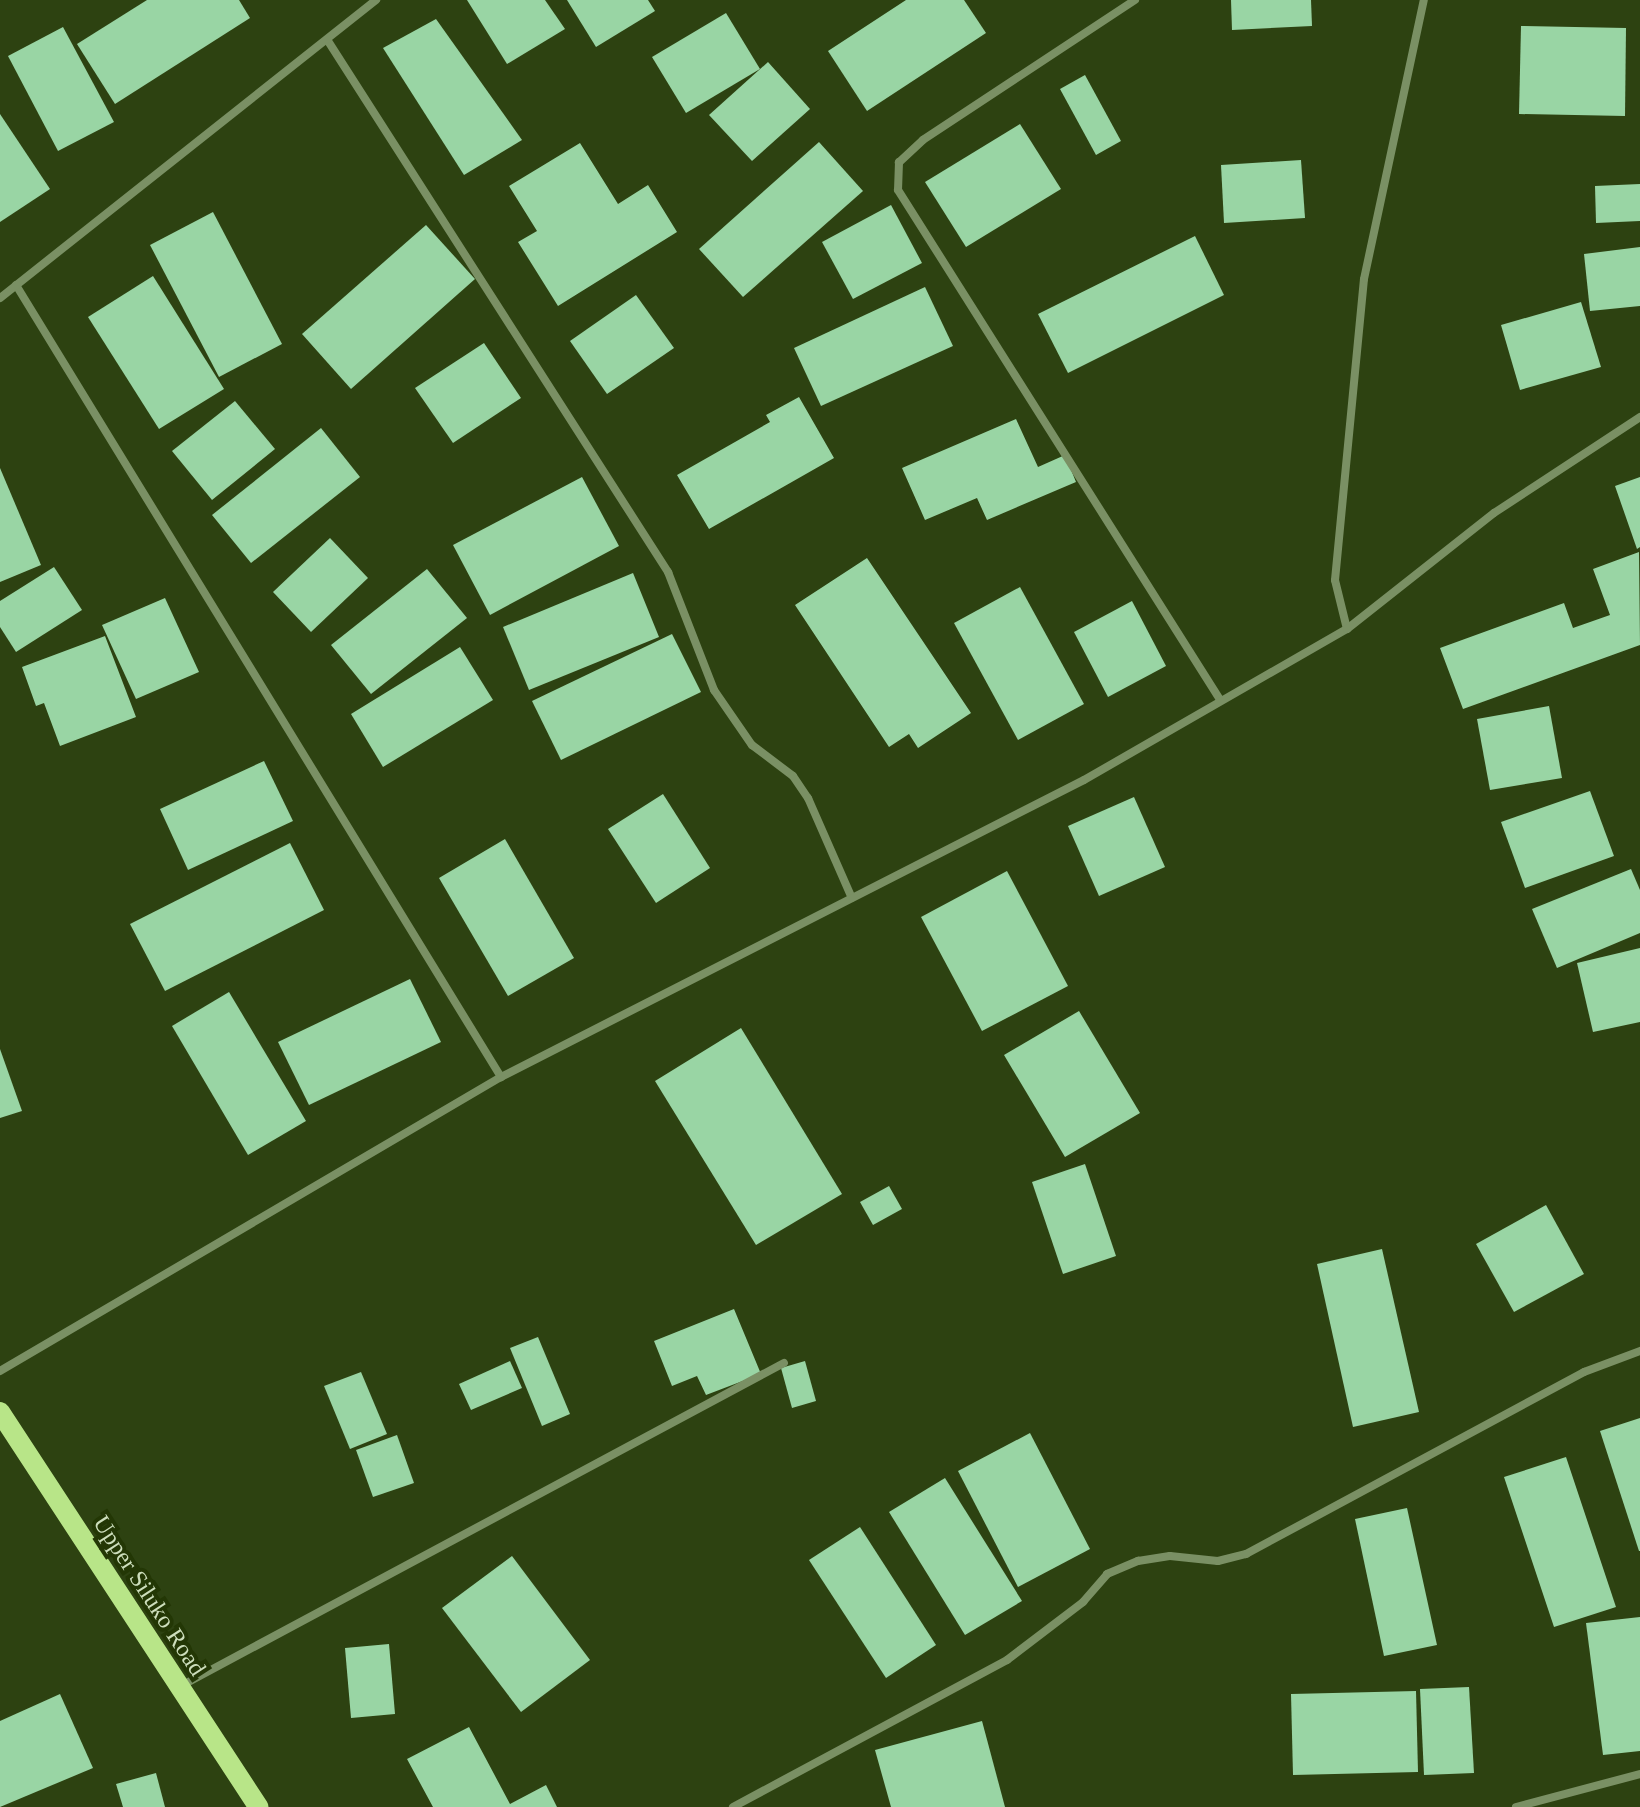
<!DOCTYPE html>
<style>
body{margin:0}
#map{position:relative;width:1640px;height:1807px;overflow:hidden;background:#2d4211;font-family:"Times New Roman",serif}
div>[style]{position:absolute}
.building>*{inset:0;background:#99d5a4}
.minor>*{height:8px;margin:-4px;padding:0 4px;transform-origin:4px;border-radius:4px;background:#7a9064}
.primary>*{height:20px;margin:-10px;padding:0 10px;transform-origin:10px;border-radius:10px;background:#b8e588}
span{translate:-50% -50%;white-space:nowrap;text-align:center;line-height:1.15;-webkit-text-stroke:8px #233705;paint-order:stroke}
.street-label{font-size:24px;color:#cddebc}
</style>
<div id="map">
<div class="building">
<div style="clip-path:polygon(147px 0,239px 0,250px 18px,115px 104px,77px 44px)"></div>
<div style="clip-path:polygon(467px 0,545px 0,565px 29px,507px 64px)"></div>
<div style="clip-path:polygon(567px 0,648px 0,655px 11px,596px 47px)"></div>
<div style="clip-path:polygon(906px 0,964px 0,986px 33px,867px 111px,828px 51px)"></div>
<div style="clip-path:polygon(1231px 0,1311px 0,1312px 26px,1232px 30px)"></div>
<div style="clip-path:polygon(726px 13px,760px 69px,686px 113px,652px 57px)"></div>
<div style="clip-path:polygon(436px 19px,522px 140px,464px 175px,383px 48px)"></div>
<div style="clip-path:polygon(1521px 26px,1626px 28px,1625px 116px,1519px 114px)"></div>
<div style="clip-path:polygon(63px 27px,114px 122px,58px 151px,8px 56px)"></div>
<div style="clip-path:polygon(768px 62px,810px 109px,752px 161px,709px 115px)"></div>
<div style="clip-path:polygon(1085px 75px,1121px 141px,1096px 155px,1060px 89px)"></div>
<div style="clip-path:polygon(0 114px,50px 189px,0 222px)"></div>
<div style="clip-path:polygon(1020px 124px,1061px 189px,966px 247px,925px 182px)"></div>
<div style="clip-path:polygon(819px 142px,863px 191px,743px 297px,699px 249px)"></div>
<div style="clip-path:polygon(580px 143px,618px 204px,648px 185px,677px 232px,558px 306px,518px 242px,537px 231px,509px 186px)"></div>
<div style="clip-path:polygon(1301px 160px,1305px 218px,1224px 223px,1221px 165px)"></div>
<div style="clip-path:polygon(1640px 184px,1640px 221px,1596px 223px,1595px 186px)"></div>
<div style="clip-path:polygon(891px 205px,922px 263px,853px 299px,822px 242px)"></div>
<div style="clip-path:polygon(213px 212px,282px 344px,219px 377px,150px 245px)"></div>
<div style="clip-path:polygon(426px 225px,475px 279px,351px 389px,302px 334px)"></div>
<div style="clip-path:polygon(1195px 236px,1224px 295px,1068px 373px,1038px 314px)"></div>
<div style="clip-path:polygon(1640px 247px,1640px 306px,1590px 311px,1584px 254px)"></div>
<div style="clip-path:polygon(153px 276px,224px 389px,159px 429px,88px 317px)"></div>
<div style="clip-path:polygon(925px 287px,953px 346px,821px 406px,794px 348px)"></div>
<div style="clip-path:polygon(636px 295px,674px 348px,607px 394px,570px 341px)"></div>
<div style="clip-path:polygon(1581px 302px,1601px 367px,1520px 390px,1501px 325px)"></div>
<div style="clip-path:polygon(484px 343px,521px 398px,453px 443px,415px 388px)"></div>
<div style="clip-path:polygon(799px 397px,834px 458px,709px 529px,677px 475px,770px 422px,766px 415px)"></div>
<div style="clip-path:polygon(235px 401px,275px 449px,212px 500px,172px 451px)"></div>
<div style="clip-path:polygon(1016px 419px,1038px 467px,1065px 455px,1076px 482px,987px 520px,977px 498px,925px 520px,902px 468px)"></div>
<div style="clip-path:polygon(321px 428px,360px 477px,251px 563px,212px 515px)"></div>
<div style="clip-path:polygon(0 468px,41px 565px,0 582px)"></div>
<div style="clip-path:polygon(582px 477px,619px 546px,490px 615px,453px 545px)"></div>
<div style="clip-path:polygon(1640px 477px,1640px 547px,1637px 549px,1615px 486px)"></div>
<div style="clip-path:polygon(330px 538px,368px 578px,311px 632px,273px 592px)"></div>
<div style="clip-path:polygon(1639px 552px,1640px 645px,1463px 709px,1440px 648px,1564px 603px,1573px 628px,1610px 615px,1593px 569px)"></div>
<div style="clip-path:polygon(867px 558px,971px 713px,918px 748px,909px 734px,889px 747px,795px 605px)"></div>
<div style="clip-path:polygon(54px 567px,82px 610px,16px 652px,0 627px,0 601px)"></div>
<div style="clip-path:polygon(427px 569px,467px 618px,371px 694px,331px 645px)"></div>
<div style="clip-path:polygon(633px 573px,659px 637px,529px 690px,503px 627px)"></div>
<div style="clip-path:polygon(1020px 587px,1084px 704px,1018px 740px,954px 623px)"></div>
<div style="clip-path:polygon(165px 598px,199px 672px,136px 699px,102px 625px)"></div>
<div style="clip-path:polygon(1132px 601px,1166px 666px,1108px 697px,1074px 632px)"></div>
<div style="clip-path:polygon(672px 634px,701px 692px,561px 760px,532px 701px)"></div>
<div style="clip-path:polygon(105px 636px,136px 717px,60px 746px,44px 703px,36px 706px,22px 667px)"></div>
<div style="clip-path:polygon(460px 647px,493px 700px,383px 767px,351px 714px)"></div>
<div style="clip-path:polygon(1549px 706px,1562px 778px,1490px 790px,1477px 719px)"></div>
<div style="clip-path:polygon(264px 761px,293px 821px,188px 870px,160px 809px)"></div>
<div style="clip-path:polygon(1590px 791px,1614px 856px,1525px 888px,1501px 822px)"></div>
<div style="clip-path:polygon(663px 794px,710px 868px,656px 903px,608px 829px)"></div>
<div style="clip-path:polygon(1134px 797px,1165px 867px,1099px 896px,1068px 826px)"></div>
<div style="clip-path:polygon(505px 839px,574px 958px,508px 996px,439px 878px)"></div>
<div style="clip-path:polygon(290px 843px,324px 910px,165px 991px,130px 924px)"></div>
<div style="clip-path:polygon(1631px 869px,1640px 890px,1640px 933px,1557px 968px,1532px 909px)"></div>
<div style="clip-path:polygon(1007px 871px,1068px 986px,982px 1031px,921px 917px)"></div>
<div style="clip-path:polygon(1640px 948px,1640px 1022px,1593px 1032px,1577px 963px)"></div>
<div style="clip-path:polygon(410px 979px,441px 1042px,309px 1105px,278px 1042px)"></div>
<div style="clip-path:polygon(229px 992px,306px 1121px,248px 1155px,172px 1026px)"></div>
<div style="clip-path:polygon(1079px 1011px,1140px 1113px,1065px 1157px,1004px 1055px)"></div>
<div style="clip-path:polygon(741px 1028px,842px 1194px,756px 1245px,655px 1081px)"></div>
<div style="clip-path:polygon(0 1049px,22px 1111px,0 1118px)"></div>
<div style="clip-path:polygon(1085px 1164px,1116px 1256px,1063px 1274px,1032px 1182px)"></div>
<div style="clip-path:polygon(889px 1186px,902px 1209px,873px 1225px,860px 1202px)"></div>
<div style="clip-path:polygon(1546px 1205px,1584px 1274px,1514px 1312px,1476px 1244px)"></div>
<div style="clip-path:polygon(1382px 1249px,1419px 1412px,1353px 1427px,1317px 1264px)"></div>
<div style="clip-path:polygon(734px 1309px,761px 1374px,706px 1395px,697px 1376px,672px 1386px,654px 1341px)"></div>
<div style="clip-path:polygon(538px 1337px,570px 1414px,542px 1426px,510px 1348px)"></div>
<div style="clip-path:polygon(510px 1361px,522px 1388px,471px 1410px,459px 1384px)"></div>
<div style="clip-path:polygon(805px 1361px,816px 1401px,792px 1408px,781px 1368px)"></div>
<div style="clip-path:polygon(361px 1372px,387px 1434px,350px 1449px,324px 1386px)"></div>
<div style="clip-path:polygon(1640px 1418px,1640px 1551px,1639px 1551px,1600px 1431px)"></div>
<div style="clip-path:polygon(1030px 1433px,1090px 1549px,1018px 1587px,958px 1471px)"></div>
<div style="clip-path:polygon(397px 1435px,414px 1483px,373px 1497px,356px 1450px)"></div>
<div style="clip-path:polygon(1566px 1457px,1616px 1607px,1554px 1627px,1504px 1477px)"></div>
<div style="clip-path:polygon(945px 1478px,1022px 1601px,965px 1635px,889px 1512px)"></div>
<div style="clip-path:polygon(1407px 1508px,1437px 1645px,1384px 1656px,1355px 1519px)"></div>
<div style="clip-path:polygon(860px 1527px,936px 1645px,886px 1678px,809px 1560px)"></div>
<div style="clip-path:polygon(512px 1556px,590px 1660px,521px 1712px,442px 1608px)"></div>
<div style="clip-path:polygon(1640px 1617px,1640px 1751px,1603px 1755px,1586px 1623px)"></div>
<div style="clip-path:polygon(389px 1644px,395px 1714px,351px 1718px,345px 1648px)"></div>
<div style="clip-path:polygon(1469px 1687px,1474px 1773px,1424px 1775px,1420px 1689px)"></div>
<div style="clip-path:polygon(1416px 1691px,1418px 1772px,1293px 1775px,1291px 1694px)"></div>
<div style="clip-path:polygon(60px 1694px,93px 1768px,0 1807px,0 1721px)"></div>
<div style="clip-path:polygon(982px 1721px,1005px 1807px,891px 1807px,875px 1750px)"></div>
<div style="clip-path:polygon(469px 1727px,510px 1804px,546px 1785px,557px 1807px,433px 1807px,407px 1759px)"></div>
<div style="clip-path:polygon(156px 1773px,165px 1807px,123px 1807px,116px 1784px)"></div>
</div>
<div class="minor">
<div style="left:1135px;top:0;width:254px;rotate:146.6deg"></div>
<div style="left:923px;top:140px;width:33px;rotate:137deg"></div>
<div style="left:899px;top:162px;width:28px;rotate:92deg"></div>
<div style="left:898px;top:190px;width:601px;rotate:57.71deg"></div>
<div style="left:328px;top:41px;width:631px;rotate:57.37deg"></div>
<div style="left:668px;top:572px;width:127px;rotate:68.7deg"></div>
<div style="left:714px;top:690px;width:67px;rotate:55.4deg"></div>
<div style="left:752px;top:745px;width:51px;rotate:37.1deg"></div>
<div style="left:793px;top:776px;width:27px;rotate:56deg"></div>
<div style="left:808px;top:798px;width:109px;rotate:66.3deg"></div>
<div style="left:16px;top:285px;width:929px;rotate:58.52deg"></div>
<div style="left:0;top:298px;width:480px;rotate:-38.4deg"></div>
<div style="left:1347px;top:629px;width:50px;rotate:-103.8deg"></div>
<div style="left:1335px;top:580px;width:302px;rotate:-84.5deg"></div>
<div style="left:1364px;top:279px;width:285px;rotate:-77.9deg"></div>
<div style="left:0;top:1371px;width:581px;rotate:-30.41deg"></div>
<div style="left:501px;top:1077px;width:654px;rotate:-27deg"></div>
<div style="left:1084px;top:780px;width:303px;rotate:-29.9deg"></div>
<div style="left:1347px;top:629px;width:187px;rotate:-38.3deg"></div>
<div style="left:1494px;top:513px;width:175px;rotate:-33.3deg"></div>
<div style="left:181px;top:1686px;width:684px;rotate:-28.18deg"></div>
<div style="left:733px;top:1807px;width:311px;rotate:-28.2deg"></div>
<div style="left:1007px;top:1660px;width:96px;rotate:-37.3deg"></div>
<div style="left:1083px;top:1602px;width:37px;rotate:-49deg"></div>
<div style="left:1107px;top:1574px;width:34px;rotate:-23deg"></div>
<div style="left:1138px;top:1561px;width:32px;rotate:-9deg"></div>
<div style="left:1170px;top:1556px;width:48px;rotate:5.9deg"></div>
<div style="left:1218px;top:1561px;width:29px;rotate:-14deg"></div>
<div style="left:1246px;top:1554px;width:384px;rotate:-28.3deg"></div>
<div style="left:1584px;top:1372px;width:60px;rotate:-20.6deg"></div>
<div style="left:1516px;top:1807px;width:128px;rotate:-14.9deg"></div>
</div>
<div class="primary">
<div style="left:0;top:1412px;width:472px;rotate:56.8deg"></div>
</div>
<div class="street-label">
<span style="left:149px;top:1596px;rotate:57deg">Upper Siluko Road</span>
</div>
</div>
